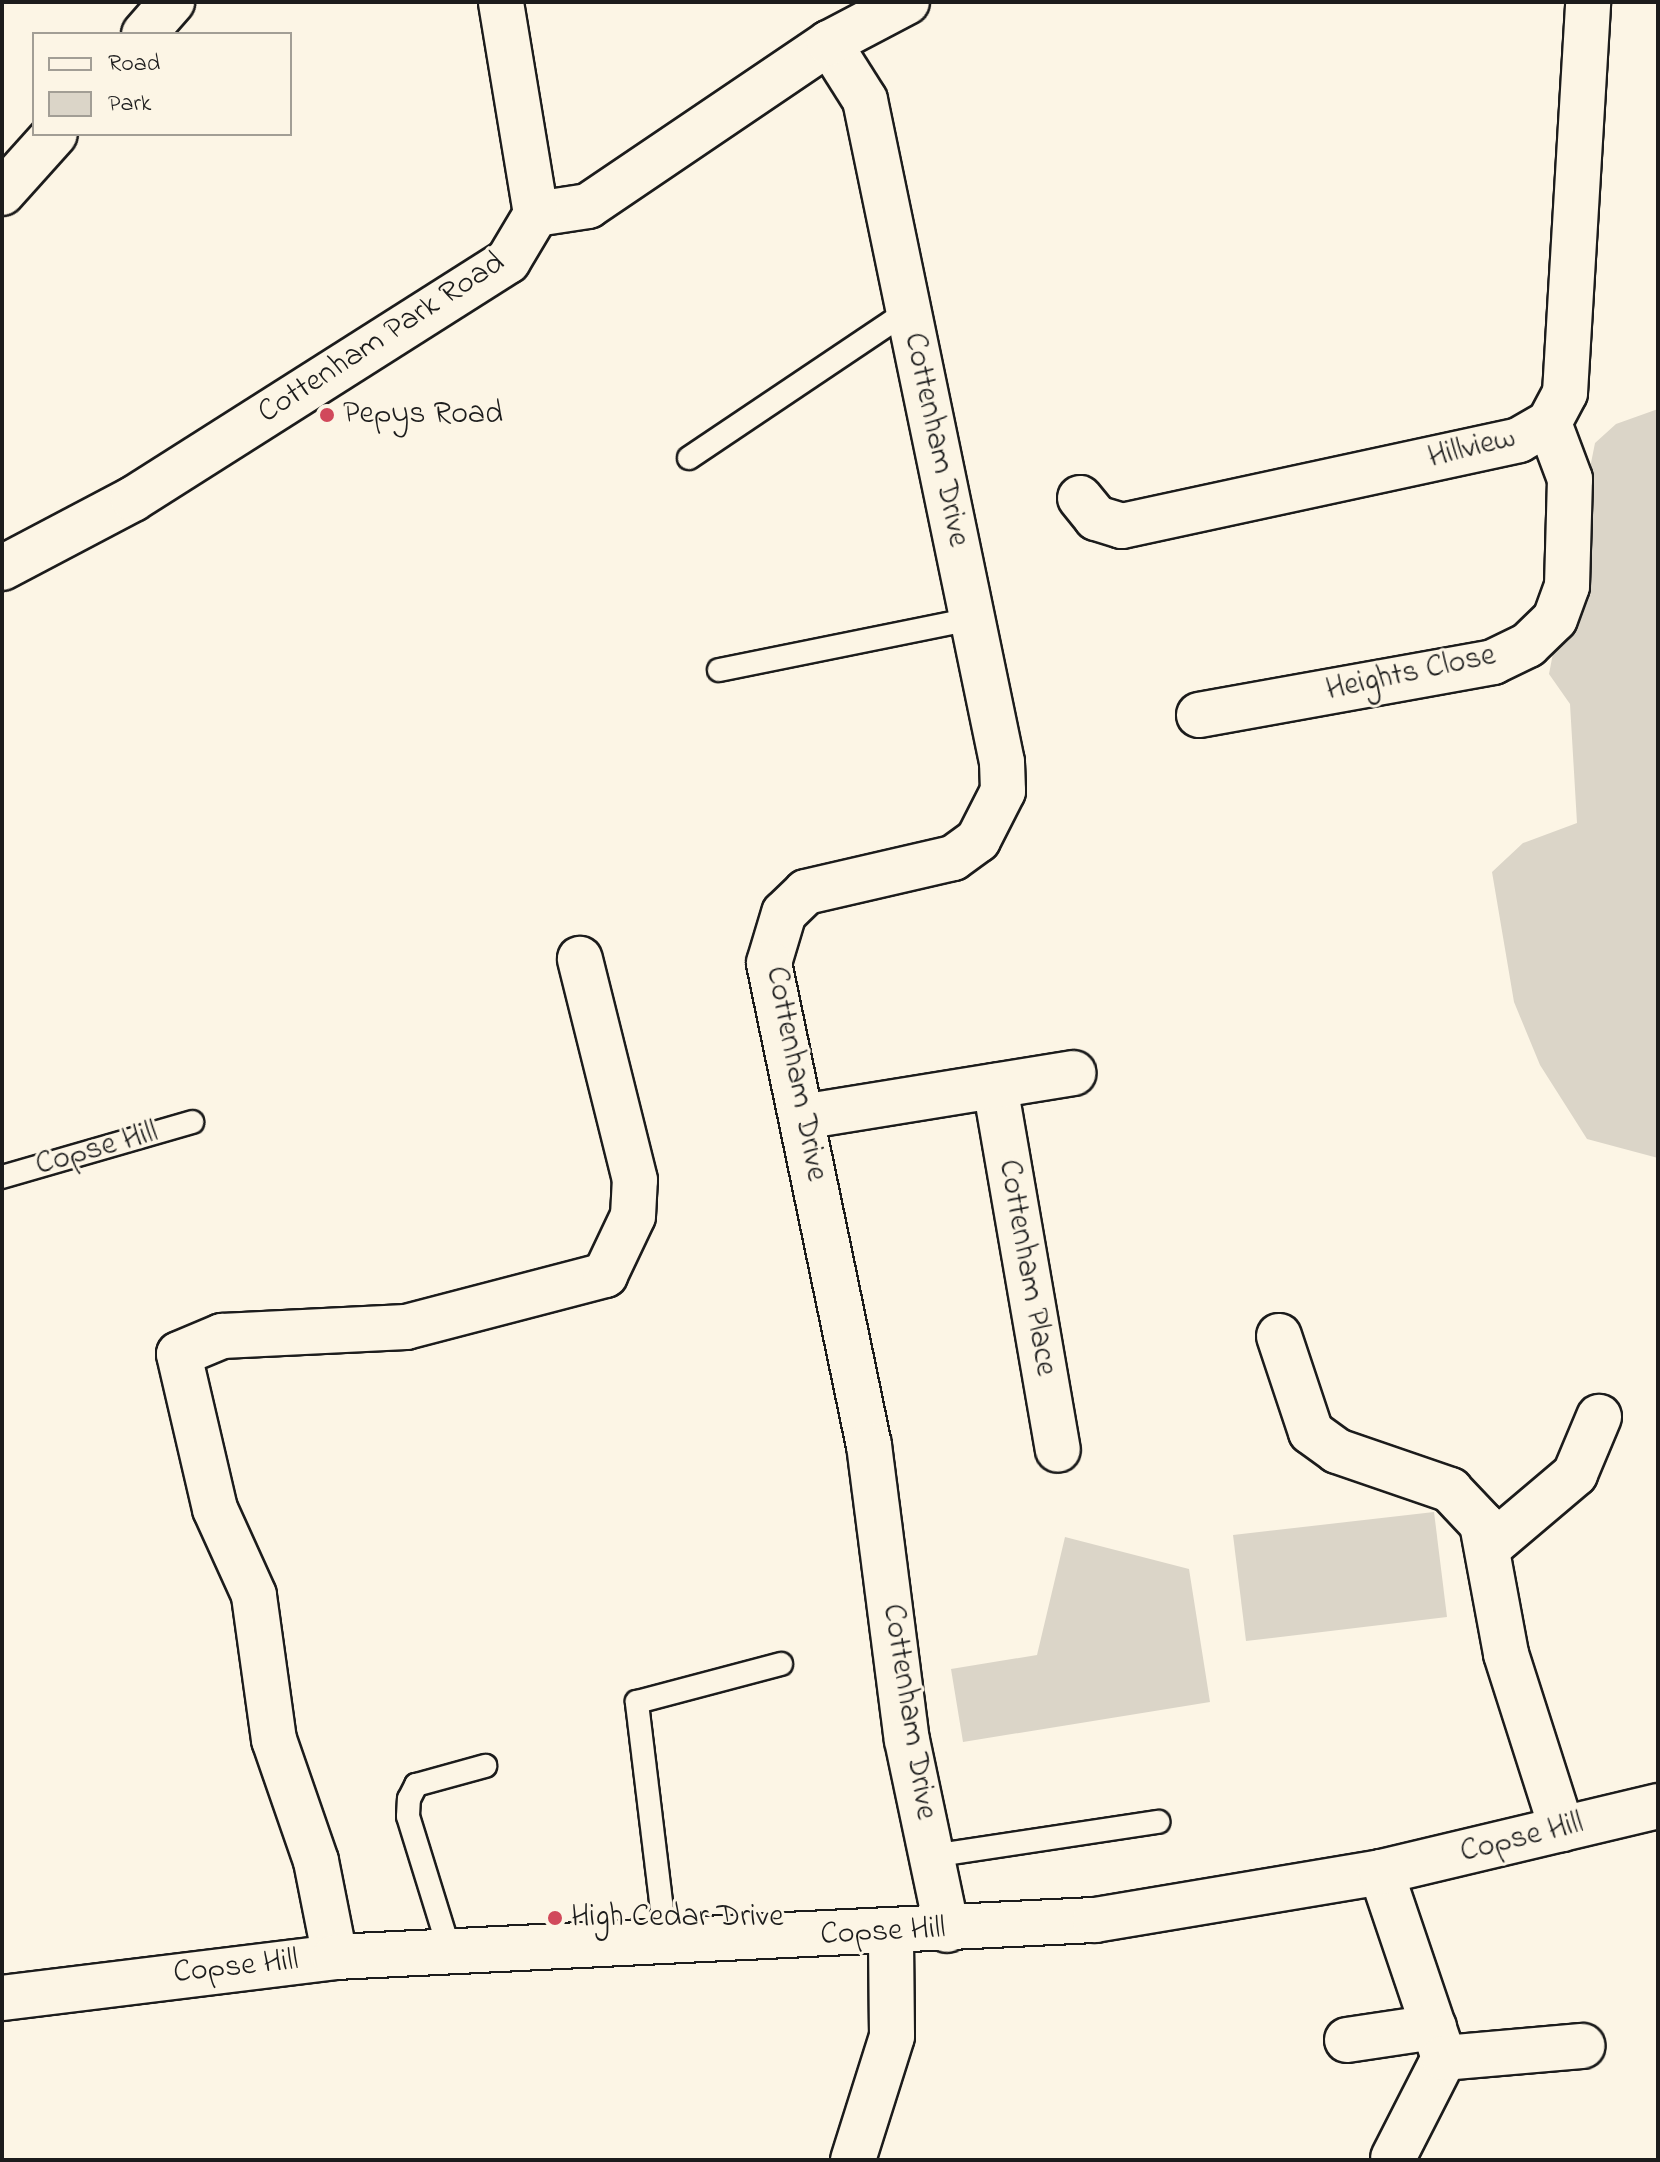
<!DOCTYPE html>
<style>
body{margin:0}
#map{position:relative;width:1660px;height:2162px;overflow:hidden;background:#fcf5e5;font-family:"Indie Flower",sans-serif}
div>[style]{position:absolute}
.green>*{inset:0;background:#dbd5c8}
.roads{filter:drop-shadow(2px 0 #1c1c1c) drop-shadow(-2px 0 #1c1c1c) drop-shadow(0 2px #1c1c1c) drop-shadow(0 -2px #1c1c1c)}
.service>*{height:22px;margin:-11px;padding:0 11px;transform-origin:11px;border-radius:11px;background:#fcf5e5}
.minor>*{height:44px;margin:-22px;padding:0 22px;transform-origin:22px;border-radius:22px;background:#fcf5e5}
.tertiary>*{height:44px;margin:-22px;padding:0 22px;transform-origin:22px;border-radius:22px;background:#fcf5e5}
.secondary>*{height:44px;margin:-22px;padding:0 22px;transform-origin:22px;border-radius:22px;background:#fcf5e5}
.dots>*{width:22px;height:22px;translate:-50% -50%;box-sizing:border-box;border:4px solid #fcf5e5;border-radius:50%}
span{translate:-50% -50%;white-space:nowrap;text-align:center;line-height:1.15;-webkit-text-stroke:6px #fcf5e5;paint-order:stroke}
.street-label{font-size:32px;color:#1c1c1c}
.poi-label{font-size:32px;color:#1c1c1c}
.left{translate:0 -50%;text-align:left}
.frame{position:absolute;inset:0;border:4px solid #1c1c1c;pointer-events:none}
.legend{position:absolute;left:32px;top:32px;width:260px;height:104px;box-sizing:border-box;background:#fcf5e5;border:2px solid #a29e95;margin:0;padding:10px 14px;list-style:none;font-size:24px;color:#1c1c1c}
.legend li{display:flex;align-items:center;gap:16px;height:40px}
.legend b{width:40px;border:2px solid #a29e95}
</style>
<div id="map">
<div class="green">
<div style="clip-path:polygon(1658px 409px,1658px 1158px,1587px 1139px,1540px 1065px,1514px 1002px,1492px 872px,1523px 843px,1577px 823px,1570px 704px,1549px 674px,1554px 648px,1595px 443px,1616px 424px)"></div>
<div style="clip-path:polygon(1434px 1512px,1447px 1617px,1246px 1641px,1233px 1535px)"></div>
<div style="clip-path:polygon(1065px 1537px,1189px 1569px,1210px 1702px,963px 1742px,951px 1669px,1037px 1655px)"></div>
</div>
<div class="roads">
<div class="service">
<div style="left:689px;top:458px;width:264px;rotate:-33.9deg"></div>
<div style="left:719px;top:670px;width:258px;rotate:-11.4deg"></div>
<div style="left:2px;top:1177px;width:198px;rotate:-16.1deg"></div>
<div style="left:932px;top:1856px;width:229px;rotate:-8.6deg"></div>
<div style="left:666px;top:1943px;width:243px;rotate:-96.9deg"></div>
<div style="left:637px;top:1702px;width:149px;rotate:-14.8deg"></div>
<div style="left:450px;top:1952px;width:142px;rotate:-107.2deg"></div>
<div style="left:408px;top:1816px;width:17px;rotate:-87deg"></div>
<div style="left:409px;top:1799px;width:16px;rotate:-63deg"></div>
<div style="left:416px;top:1785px;width:72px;rotate:-15.4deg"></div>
</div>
<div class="minor">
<div style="left:144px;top:34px;width:43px;rotate:-48.8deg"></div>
<div style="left:829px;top:43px;width:67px;rotate:57.7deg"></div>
<div style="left:865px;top:100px;width:676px;rotate:78.31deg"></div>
<div style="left:1002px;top:762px;width:29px;rotate:88deg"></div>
<div style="left:1003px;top:791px;width:55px;rotate:117deg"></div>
<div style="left:978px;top:840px;width:31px;rotate:144deg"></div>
<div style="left:953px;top:858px;width:151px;rotate:167deg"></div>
<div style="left:806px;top:892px;width:30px;rotate:136deg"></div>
<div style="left:784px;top:913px;width:52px;rotate:106.7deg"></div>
<div style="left:769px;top:963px;width:492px;rotate:78.3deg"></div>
<div style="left:869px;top:1445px;width:297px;rotate:82.7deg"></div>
<div style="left:907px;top:1740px;width:194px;rotate:78.1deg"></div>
<div style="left:2px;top:193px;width:79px;rotate:-48.1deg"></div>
<div style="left:536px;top:214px;width:53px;rotate:-8.7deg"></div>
<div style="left:588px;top:206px;width:291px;rotate:-34.1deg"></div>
<div style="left:829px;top:43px;width:88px;rotate:-27.7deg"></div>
<div style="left:1080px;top:498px;width:26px;rotate:51deg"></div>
<div style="left:1096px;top:518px;width:27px;rotate:17deg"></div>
<div style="left:1122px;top:526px;width:406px;rotate:-12.2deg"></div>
<div style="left:1519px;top:440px;width:34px;rotate:-30deg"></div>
<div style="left:1549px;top:423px;width:34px;rotate:-62deg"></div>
<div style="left:1565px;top:393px;width:392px;rotate:-86.6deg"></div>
<div style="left:1199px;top:715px;width:299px;rotate:-10.2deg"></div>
<div style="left:1493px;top:662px;width:39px;rotate:-26deg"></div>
<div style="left:1528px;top:645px;width:37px;rotate:-44deg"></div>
<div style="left:1555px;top:619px;width:35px;rotate:-70deg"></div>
<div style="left:1567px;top:586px;width:107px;rotate:-88.4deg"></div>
<div style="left:1570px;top:479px;width:60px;rotate:-110.6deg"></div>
<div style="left:995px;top:1086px;width:369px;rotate:80.2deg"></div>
<div style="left:802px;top:1117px;width:275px;rotate:-9.2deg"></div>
<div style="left:1279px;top:1336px;width:101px;rotate:71.6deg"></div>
<div style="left:1311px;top:1432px;width:32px;rotate:36deg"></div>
<div style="left:1337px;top:1451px;width:120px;rotate:19deg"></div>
<div style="left:1450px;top:1490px;width:47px;rotate:46.7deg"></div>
<div style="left:1482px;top:1524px;width:132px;rotate:79.5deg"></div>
<div style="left:1506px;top:1654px;width:184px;rotate:72.3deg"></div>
<div style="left:1489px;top:1547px;width:113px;rotate:-40.3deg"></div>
<div style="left:1575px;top:1474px;width:62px;rotate:-67.2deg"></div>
<div style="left:1381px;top:1872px;width:196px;rotate:71.3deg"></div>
<div style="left:1444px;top:2058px;width:112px;rotate:117deg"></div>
<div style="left:335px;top:1957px;width:98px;rotate:-101.2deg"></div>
<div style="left:316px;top:1861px;width:128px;rotate:-109.1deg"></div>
<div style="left:274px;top:1740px;width:146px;rotate:-97.9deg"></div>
<div style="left:254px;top:1595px;width:94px;rotate:-114.4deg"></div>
<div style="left:215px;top:1509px;width:159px;rotate:-103.1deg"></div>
<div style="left:179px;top:1354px;width:47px;rotate:-22.7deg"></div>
<div style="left:222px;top:1336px;width:184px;rotate:-2.8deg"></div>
<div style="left:406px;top:1327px;width:206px;rotate:-14.6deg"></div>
<div style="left:605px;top:1275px;width:65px;rotate:-64.6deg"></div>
<div style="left:633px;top:1216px;width:36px;rotate:-87deg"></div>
<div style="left:635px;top:1180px;width:228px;rotate:-104deg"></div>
<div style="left:1347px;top:2040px;width:88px;rotate:-8.5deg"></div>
<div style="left:1444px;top:2058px;width:139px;rotate:-5deg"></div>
<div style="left:853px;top:2160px;width:130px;rotate:-72.5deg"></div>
<div style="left:892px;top:2036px;width:103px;rotate:-90.6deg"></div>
</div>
<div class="tertiary">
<div style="left:2px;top:1998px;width:336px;rotate:-7deg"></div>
<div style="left:335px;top:1957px;width:761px;rotate:-2.79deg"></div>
<div style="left:1095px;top:1920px;width:290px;rotate:-9.5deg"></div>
<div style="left:1381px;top:1872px;width:285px;rotate:-13.4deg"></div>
</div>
<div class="secondary">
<div style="left:2px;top:568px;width:148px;rotate:-27.8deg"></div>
<div style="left:133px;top:499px;width:444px;rotate:-32.4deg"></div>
<div style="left:508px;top:261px;width:55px;rotate:-59.2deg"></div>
<div style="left:536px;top:214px;width:215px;rotate:-99.4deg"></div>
</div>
</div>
<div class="dots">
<div style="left:327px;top:415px;background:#d1495b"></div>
<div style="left:555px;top:1918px;background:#d1495b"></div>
</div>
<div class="street-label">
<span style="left:382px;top:339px;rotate:-33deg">Cottenham Park Road</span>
<span style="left:935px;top:440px;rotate:78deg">Cottenham Drive</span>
<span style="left:1472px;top:449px;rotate:-14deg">Hillview</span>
<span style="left:1411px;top:674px;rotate:-12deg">Heights Close</span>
<span style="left:795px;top:1074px;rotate:79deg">Cottenham Drive</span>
<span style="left:97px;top:1150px;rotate:-16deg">Copse Hill</span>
<span style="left:1026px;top:1268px;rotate:80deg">Cottenham Place</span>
<span style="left:908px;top:1712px;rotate:81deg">Cottenham Drive</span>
<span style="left:1522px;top:1839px;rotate:-14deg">Copse Hill</span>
<span style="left:883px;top:1933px;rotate:-3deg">Copse Hill</span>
<span style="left:236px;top:1968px;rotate:-6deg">Copse Hill</span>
</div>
<div class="poi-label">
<span class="left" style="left:343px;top:415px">Pepys Road</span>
<span class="left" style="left:571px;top:1918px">High Cedar Drive</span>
</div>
<div class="frame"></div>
<ul class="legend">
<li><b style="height:10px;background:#fcf5e5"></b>Road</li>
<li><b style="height:22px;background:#dbd5c8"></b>Park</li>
</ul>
</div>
